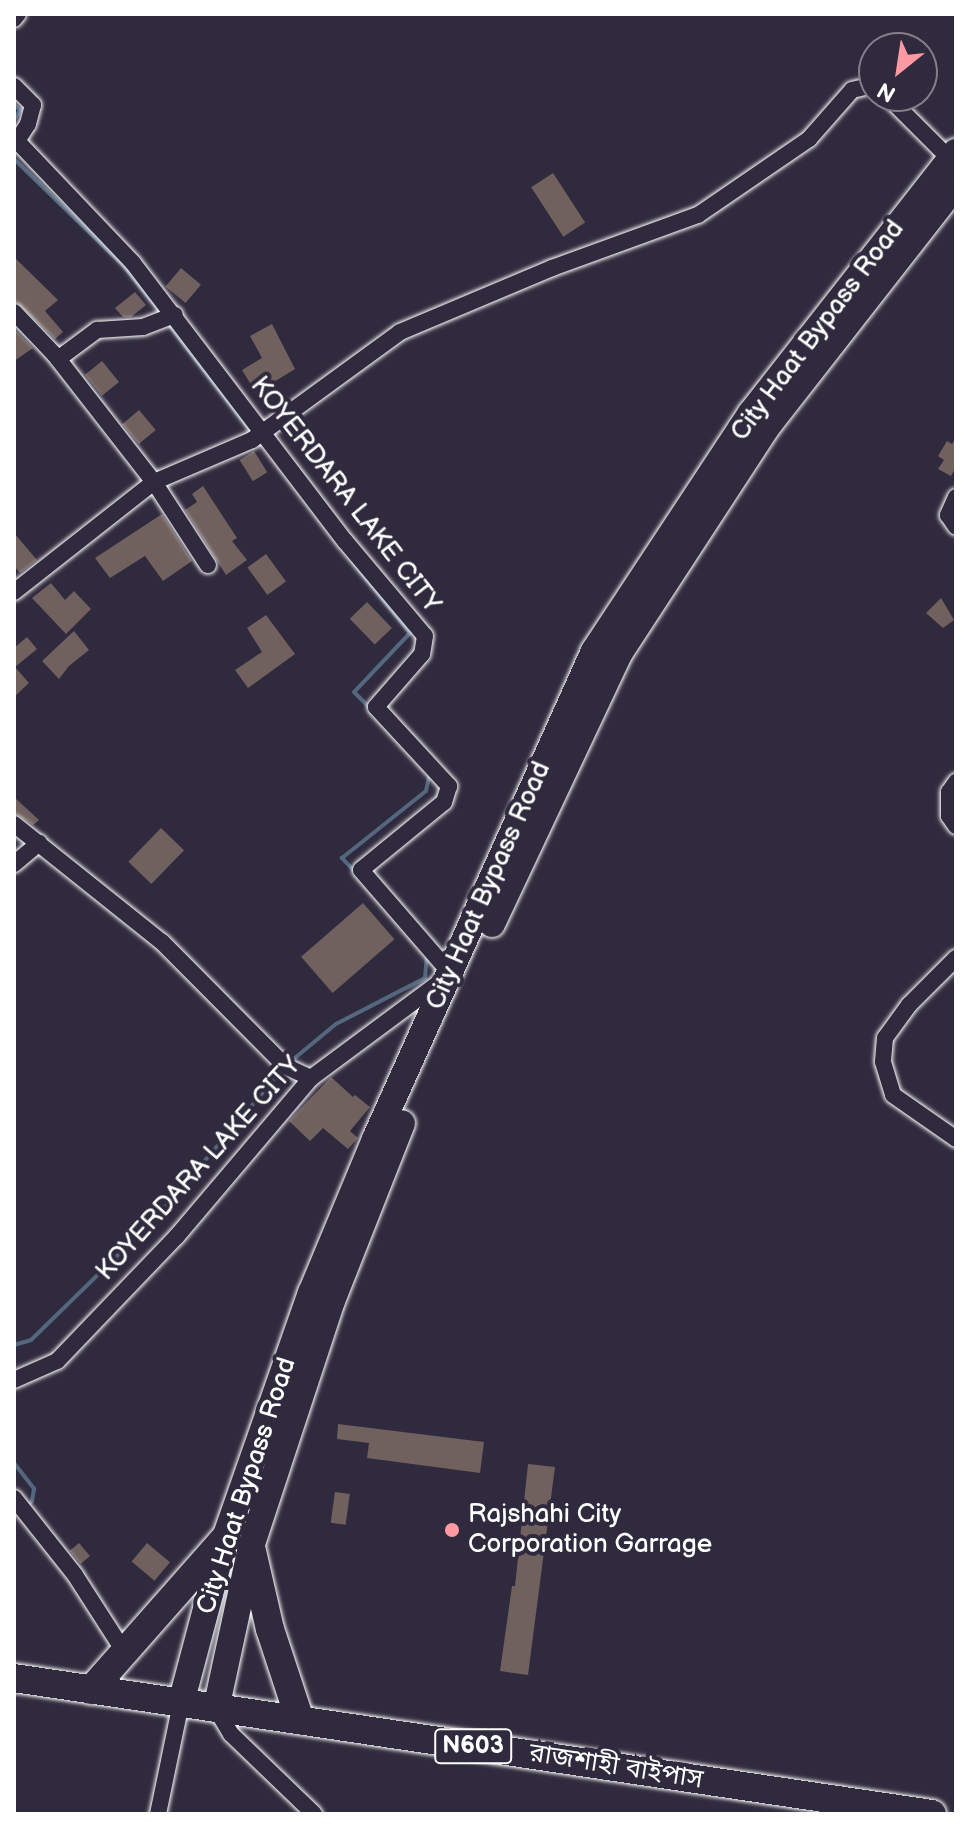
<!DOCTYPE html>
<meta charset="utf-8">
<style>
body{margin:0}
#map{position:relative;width:970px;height:1828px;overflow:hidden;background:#2f2a3d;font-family:"Balsamiq Sans","Noto Sans Bengali",sans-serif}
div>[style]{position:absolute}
.stream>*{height:4px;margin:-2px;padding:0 2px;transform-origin:2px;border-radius:2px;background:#54677f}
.building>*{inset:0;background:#70615e;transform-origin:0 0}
.roads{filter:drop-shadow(0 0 2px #fff) drop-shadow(0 0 2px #fff)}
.minor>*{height:16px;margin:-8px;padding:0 8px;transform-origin:8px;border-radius:8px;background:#2f2a3d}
.primary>*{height:26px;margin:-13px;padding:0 13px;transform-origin:13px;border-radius:13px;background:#2f2a3d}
.trunk>*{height:28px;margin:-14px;padding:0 14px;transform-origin:14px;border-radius:14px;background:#2f2a3d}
.dots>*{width:22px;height:22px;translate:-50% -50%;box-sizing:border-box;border:4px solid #2f2a3d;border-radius:50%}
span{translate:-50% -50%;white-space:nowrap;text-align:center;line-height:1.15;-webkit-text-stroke:8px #2f2a3d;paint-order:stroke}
.shield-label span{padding:2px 6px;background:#2f2a3d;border:2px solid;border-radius:6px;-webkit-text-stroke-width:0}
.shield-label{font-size:24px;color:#fff;font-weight:700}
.street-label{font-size:26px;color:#fff}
.poi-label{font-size:26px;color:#fff}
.left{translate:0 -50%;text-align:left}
.frame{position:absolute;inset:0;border:16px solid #fff;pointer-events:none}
.north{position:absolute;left:858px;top:32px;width:80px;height:80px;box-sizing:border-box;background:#2f2a3d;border:2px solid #827f8b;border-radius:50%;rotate:210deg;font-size:22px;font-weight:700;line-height:32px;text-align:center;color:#fff}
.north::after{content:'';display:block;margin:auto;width:28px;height:36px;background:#ff9aa2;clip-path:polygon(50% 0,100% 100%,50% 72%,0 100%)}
</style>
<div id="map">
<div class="stream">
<div style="left:14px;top:105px;width:8px;rotate:40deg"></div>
<div style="left:20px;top:110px;width:12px;rotate:121deg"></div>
<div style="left:14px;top:159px;width:153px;rotate:44.2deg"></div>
<div style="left:124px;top:266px;width:61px;rotate:51.6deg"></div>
<div style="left:167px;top:322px;width:143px;rotate:52.4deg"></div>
<div style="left:353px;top:562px;width:91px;rotate:51.2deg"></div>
<div style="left:410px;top:633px;width:81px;rotate:133.5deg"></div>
<div style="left:354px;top:692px;width:23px;rotate:45deg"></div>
<div style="left:356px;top:873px;width:21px;rotate:-133deg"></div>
<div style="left:342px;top:858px;width:107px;rotate:-38.6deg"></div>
<div style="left:426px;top:791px;width:19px;rotate:-78deg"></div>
<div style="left:290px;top:1062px;width:60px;rotate:-39.6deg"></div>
<div style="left:336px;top:1024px;width:100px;rotate:-27.3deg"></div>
<div style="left:425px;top:978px;width:23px;rotate:-85deg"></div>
<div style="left:14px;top:1345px;width:18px;rotate:-16deg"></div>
<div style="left:31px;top:1340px;width:175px;rotate:-44.3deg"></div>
<div style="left:156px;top:1218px;width:193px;rotate:-49.6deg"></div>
<div style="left:14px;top:1463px;width:33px;rotate:52deg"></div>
<div style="left:34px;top:1489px;width:12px;rotate:99deg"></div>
<div style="left:32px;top:1501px;width:8px;rotate:135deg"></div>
</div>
<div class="building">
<div style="left:553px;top:173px;width:59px;height:26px;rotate:57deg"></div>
<div style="clip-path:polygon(14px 257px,58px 300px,45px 311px,63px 332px,55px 339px,14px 300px)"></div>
<div style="left:181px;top:268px;width:26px;height:24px;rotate:40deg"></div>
<div style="clip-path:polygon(135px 292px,146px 305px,131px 317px,123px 317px,115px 308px)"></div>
<div style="clip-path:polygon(272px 324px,295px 369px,256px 393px,242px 370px,262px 358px,250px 336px)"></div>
<div style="clip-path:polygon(14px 329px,33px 348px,14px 361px)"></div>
<div style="left:102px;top:361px;width:27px;height:22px;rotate:51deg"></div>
<div style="left:139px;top:410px;width:26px;height:22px;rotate:50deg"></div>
<div style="clip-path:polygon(956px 438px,956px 467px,951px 476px,938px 469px,944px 460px,938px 456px,947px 441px,952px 444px)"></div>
<div style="left:254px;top:451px;width:25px;height:17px;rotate:58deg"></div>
<div style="clip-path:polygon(203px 486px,237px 538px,232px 541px,247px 560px,226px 575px,185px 510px,197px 502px,192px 494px)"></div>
<div style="clip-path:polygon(162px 514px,192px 561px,163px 581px,145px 556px,110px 578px,95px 558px)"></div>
<div style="clip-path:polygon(14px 533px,37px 560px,20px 573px,14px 566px)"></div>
<div style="left:266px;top:554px;width:34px;height:23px;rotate:54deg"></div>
<div style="clip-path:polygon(51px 583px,65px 600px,74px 591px,91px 609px,66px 634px,32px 598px)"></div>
<div style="clip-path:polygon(941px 598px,954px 620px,943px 628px,926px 613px)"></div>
<div style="left:367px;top:602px;width:36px;height:24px;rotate:46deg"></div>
<div style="clip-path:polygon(266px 615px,295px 654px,248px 688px,235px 670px,262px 652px,247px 628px)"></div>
<div style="clip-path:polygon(74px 631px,89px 650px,69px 666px,59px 679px,42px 661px)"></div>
<div style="clip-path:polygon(27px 637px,37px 649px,15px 667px,29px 683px,14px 697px,14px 648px)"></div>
<div style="clip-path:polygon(14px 797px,39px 820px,33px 825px,14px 813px)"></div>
<div style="left:161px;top:828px;width:32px;height:47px;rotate:44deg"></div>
<div style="left:363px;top:903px;width:48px;height:82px;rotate:49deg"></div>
<div style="clip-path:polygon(331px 1077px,353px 1097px,355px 1095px,370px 1107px,350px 1131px,358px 1138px,348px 1149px,323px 1128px,310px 1141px,289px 1121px)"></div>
<div style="clip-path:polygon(338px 1424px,484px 1442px,480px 1473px,367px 1458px,369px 1443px,337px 1439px)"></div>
<div style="clip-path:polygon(528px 1464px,555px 1467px,528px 1675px,500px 1671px,512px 1586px,515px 1586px)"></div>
<div style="left:335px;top:1492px;width:15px;height:31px;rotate:8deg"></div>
<div style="left:79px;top:1543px;width:17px;height:12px;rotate:50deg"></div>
<div style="left:147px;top:1543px;width:30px;height:24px;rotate:40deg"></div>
</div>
<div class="roads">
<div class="minor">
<div style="left:14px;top:19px;width:6px;rotate:-51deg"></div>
<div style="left:14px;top:86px;width:27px;rotate:45deg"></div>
<div style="left:33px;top:105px;width:20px;rotate:105deg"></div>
<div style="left:28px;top:124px;width:20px;rotate:123deg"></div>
<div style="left:17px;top:141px;width:168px;rotate:46.4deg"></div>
<div style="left:133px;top:263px;width:350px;rotate:52.7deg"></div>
<div style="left:345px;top:541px;width:124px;rotate:49.9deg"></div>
<div style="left:425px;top:636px;width:18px;rotate:99deg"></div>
<div style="left:422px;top:654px;width:70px;rotate:131deg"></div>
<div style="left:376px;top:707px;width:108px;rotate:47.3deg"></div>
<div style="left:449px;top:786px;width:17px;rotate:107deg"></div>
<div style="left:444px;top:802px;width:107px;rotate:140.7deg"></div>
<div style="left:361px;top:870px;width:138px;rotate:49.1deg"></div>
<div style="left:451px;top:974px;width:174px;rotate:143.4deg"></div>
<div style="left:311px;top:1078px;width:207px;rotate:130.3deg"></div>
<div style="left:177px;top:1236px;width:173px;rotate:133.8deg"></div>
<div style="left:57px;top:1361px;width:47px;rotate:156.2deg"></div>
<div style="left:887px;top:96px;width:89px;rotate:45deg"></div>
<div style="left:14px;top:312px;width:59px;rotate:46.4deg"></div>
<div style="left:55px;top:355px;width:161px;rotate:52.1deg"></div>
<div style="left:154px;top:482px;width:99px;rotate:57deg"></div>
<div style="left:58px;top:359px;width:49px;rotate:-36.6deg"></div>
<div style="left:97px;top:330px;width:46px;rotate:-3.7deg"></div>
<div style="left:143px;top:327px;width:34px;rotate:-21deg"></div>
<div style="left:956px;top:497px;width:20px;rotate:114deg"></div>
<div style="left:948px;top:515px;width:14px;rotate:56deg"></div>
<div style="left:14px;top:592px;width:178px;rotate:-38.2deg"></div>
<div style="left:154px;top:482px;width:107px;rotate:-23.2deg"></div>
<div style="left:252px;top:440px;width:183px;rotate:-36.1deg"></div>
<div style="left:400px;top:332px;width:165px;rotate:-22.8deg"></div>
<div style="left:552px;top:268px;width:155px;rotate:-20deg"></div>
<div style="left:698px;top:215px;width:135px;rotate:-34.4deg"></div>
<div style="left:809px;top:139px;width:65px;rotate:-48.7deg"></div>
<div style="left:852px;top:90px;width:23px;rotate:-13deg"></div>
<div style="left:956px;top:782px;width:12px;rotate:125deg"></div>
<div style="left:949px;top:792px;width:24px;rotate:90deg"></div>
<div style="left:949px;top:816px;width:12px;rotate:55deg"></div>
<div style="left:14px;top:824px;width:189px;rotate:38.6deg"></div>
<div style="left:162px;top:942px;width:175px;rotate:45.2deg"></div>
<div style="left:285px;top:1066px;width:29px;rotate:25deg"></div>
<div style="left:14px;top:864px;width:33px;rotate:-40deg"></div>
<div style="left:956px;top:958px;width:66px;rotate:135deg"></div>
<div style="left:909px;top:1005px;width:41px;rotate:126deg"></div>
<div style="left:885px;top:1038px;width:24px;rotate:95deg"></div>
<div style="left:883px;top:1062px;width:34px;rotate:73deg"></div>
<div style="left:893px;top:1095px;width:77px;rotate:34.9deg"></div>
<div style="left:14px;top:1498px;width:98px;rotate:51.6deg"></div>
<div style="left:75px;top:1575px;width:93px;rotate:57.3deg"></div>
<div style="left:216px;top:1709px;width:29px;rotate:59deg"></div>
<div style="left:231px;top:1734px;width:115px;rotate:43.9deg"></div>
<div style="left:158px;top:1814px;width:113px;rotate:-78.3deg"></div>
</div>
<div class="primary">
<div style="left:492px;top:924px;width:298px;rotate:-64.8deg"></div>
<div style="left:619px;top:654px;width:271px;rotate:-56.9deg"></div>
<div style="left:767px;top:427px;width:307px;rotate:-52deg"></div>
<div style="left:181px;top:1703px;width:171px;rotate:-75.1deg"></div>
<div style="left:225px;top:1538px;width:260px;rotate:-70.7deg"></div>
<div style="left:311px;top:1293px;width:167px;rotate:-67.4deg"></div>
<div style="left:375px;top:1139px;width:535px;rotate:-65.83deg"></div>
<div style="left:594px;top:651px;width:285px;rotate:-56.6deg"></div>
<div style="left:751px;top:413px;width:332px;rotate:-51.9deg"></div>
<div style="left:216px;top:1709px;width:166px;rotate:-77.8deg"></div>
<div style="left:251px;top:1547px;width:259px;rotate:-71.8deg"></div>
<div style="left:332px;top:1301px;width:191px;rotate:-68.5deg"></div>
</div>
<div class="trunk">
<div style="left:251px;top:1547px;width:84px;rotate:77deg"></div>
<div style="left:270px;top:1629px;width:96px;rotate:71.8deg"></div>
<div style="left:14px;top:1678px;width:928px;rotate:8.43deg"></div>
<div style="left:91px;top:1690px;width:203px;rotate:-48.6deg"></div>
</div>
</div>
<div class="dots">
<div style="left:452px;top:1530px;background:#ff9aa2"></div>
</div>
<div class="shield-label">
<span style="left:473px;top:1746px">N603</span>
</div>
<div class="street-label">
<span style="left:818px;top:331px;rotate:-53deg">City Haat Bypass Road</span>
<span style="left:345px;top:495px;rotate:52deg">KOYERDARA LAKE CITY</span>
<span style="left:489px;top:886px;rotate:-66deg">City Haat Bypass Road</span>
<span style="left:199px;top:1169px;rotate:-48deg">KOYERDARA LAKE CITY</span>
<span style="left:247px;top:1486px;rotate:-72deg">City Haat Bypass Road</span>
<span style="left:616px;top:1767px;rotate:9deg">রাজশাহী বাইপাস</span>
</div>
<div class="poi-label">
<span class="left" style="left:468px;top:1530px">Rajshahi City<br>Corporation Garrage</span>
</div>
<div class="frame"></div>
<div class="north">N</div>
</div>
